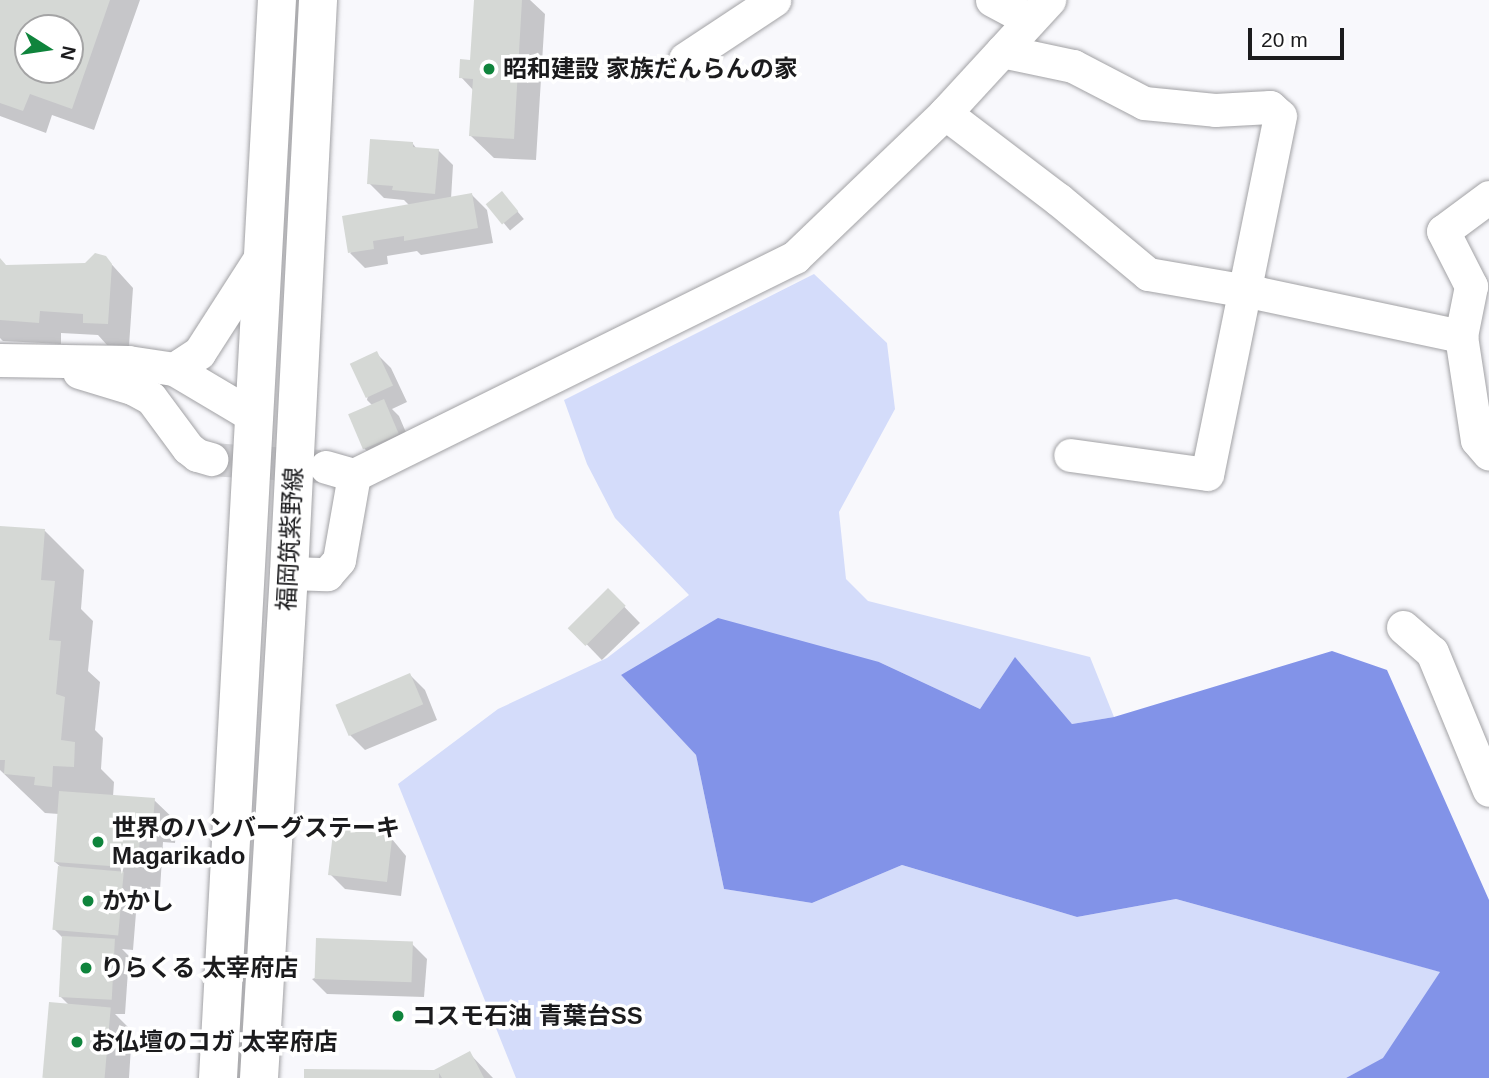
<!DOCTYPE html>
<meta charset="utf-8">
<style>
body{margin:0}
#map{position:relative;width:1489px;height:1078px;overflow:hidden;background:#f8f8fc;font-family:Arial,"Noto Sans JP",sans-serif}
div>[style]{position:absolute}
.green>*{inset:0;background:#d4dcfa}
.water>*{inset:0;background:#8293e8}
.shadow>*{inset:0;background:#0003;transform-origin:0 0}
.building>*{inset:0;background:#d5d8d5;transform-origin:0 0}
.minor-tunnel>*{height:33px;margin-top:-16.5px;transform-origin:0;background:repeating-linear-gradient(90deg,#d7d7db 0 33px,transparent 0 50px)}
.roads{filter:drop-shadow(0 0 2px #a2a2a5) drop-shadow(0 0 2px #a2a2a5)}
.minor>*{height:33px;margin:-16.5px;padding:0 16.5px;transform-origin:16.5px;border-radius:16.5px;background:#fff}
.major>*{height:38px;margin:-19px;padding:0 19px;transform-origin:19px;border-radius:19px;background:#fff}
.dots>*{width:19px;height:19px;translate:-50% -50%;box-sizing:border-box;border:4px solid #fff;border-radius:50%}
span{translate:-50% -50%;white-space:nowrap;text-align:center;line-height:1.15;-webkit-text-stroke:7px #fff;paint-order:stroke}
.poi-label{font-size:24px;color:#1b1b1d;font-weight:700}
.left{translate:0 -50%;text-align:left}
.street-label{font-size:24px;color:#1b1b1d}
.north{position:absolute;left:14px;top:14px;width:70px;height:70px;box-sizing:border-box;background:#fff;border:2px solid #a4a4a5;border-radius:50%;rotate:102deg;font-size:19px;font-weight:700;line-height:28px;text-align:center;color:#1b1b1d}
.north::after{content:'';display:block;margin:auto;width:24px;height:32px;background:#0f843c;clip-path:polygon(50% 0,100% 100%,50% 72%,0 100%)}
.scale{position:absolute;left:1248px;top:28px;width:96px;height:32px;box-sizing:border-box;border:4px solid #1b1b1d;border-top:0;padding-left:9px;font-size:21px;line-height:24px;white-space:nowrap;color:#1b1b1d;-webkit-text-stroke:5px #fff;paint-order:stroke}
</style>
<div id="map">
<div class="green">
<div style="clip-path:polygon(814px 274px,887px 343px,895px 409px,839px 512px,846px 579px,868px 601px,1090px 657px,1114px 717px,1072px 724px,1015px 658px,980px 709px,879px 662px,621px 675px,696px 755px,724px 889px,812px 903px,902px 865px,1077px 917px,1176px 899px,1441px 972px,1383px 1059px,1346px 1078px,516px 1078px,398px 784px,498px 709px,607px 658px,689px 595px,615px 518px,587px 464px,564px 400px)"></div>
</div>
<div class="water">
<div style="clip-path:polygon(718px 618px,879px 662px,980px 709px,1015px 657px,1072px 724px,1114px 717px,1332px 651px,1387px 670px,1489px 900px,1489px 1078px,1346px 1078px,1383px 1058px,1440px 972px,1176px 899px,1077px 917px,902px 865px,812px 903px,724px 889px,696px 755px,621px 675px)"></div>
</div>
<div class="shadow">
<div style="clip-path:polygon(evenodd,0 0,140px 0,94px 130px,52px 115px,46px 133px,0 116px,0 0,28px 28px,70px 28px,70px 70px,28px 70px,28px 28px)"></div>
<div style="clip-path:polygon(475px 0,530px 0,545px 14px,536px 160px,494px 158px,471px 136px,474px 91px,461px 77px,472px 62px)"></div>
<div style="clip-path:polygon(413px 144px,417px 149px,438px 150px,453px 165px,451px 199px,472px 195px,487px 210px,493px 243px,421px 255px,417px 251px,387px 256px,388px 264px,365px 268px,350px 253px,410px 206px,404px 200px,384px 198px,369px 183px)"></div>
<div style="left:502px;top:193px;width:34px;height:18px;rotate:50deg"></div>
<div style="clip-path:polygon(105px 257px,133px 288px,129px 346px,107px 345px,98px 335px,61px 333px,61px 344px,3px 341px,0 338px,0 261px,5px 266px,85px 264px)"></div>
<div style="clip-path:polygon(376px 353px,391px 368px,407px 402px,392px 409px,399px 416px,413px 449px,379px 464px,364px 448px,350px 416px,373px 406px,367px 400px)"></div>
<div style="clip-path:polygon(0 527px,45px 531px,84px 570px,81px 609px,93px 621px,88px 671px,100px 682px,95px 730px,103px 738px,101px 769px,114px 782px,113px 797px,154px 800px,177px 822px,175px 843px,163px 842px,160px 890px,138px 888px,133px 950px,122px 949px,129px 956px,125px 1014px,115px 1014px,132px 1031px,129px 1078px,45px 1078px,70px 1006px,60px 996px,64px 939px,54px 929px,62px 868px,55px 862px,59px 814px,45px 813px,0 770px)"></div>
<div style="left:608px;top:590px;width:46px;height:53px;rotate:46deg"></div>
<div style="clip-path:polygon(410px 675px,425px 690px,437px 720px,365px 750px,350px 735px)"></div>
<div style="clip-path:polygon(387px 833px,406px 856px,401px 896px,345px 889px,330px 874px)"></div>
<div style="clip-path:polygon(412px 944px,427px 959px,424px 997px,327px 994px,312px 979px)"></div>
<div style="clip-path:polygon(469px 1053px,493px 1078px,306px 1078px,435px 1072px)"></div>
</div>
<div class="building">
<div style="clip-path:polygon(evenodd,0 0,110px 0,72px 109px,30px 94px,23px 111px,0 103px,0 0,28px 28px,70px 28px,70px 70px,28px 70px,28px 28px)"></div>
<div style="clip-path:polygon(474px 0,522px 0,514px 139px,469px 136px,473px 79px,459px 78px,460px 59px,470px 60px)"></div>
<div style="clip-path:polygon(370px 139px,413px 142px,413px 147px,439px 149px,435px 194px,392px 190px,393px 186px,367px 184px)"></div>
<div style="left:502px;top:191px;width:26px;height:21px;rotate:51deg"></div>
<div style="clip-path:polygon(472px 193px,478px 228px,404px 241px,404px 236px,373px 241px,374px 249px,348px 253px,342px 216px)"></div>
<div style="clip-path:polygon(95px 253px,106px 256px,112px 264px,108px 324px,83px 323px,83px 314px,40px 311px,39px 323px,0 320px,0 258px,6px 265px,85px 263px)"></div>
<div style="left:377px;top:351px;width:38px;height:30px;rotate:65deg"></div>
<div style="left:384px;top:399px;width:38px;height:39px;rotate:67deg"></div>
<div style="clip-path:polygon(0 526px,45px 529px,41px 580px,55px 581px,49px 640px,61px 641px,56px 694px,65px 697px,61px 740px,75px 742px,74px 767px,53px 766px,52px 787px,34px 785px,35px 777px,4px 774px,5px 760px,0 760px)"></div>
<div style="left:608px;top:588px;width:25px;height:57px;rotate:45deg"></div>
<div style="left:410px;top:673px;width:34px;height:81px;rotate:67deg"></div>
<div style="clip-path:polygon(59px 791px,155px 798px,153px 821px,141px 820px,138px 868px,54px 862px)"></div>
<div style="clip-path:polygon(334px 825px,388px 831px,387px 838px,392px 839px,387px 882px,328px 875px)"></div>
<div style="left:58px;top:866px;width:66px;height:64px;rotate:5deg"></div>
<div style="left:62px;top:936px;width:53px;height:61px;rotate:3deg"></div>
<div style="left:316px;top:938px;width:97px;height:41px;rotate:2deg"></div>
<div style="left:49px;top:1002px;width:62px;height:76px;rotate:5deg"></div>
<div style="clip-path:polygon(470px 1051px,484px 1078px,442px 1078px,439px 1073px,439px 1078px,304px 1078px,304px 1069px,434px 1070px)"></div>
</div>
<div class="minor-tunnel">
<div style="left:211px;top:459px;width:109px;rotate:3.7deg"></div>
</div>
<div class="roads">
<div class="minor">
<div style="left:992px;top:0;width:43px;rotate:27.8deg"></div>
<div style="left:1002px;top:51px;width:73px;rotate:11.9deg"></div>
<div style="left:1073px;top:66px;width:80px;rotate:27.5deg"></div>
<div style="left:1144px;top:103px;width:71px;rotate:5.6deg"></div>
<div style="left:1215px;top:110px;width:55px;rotate:-3.1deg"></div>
<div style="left:1270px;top:107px;width:13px;rotate:42deg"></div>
<div style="left:1280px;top:116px;width:365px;rotate:101.5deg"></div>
<div style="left:1207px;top:474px;width:138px;rotate:-172.1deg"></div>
<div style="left:685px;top:59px;width:107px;rotate:-33.5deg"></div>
<div style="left:945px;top:113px;width:142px;rotate:37.3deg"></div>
<div style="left:1058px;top:199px;width:117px;rotate:39.8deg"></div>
<div style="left:1148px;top:274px;width:112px;rotate:9.8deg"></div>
<div style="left:1258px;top:293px;width:208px;rotate:12deg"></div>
<div style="left:1489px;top:197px;width:57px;rotate:143.5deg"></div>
<div style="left:1443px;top:231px;width:62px;rotate:63deg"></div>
<div style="left:1471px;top:286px;width:51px;rotate:101.3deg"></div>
<div style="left:1461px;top:336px;width:105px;rotate:81.3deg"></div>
<div style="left:1477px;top:440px;width:18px;rotate:49deg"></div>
<div style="left:0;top:360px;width:128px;rotate:0.9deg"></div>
<div style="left:128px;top:362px;width:47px;rotate:8.7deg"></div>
<div style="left:174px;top:369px;width:94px;rotate:30.7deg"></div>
<div style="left:174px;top:369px;width:30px;rotate:-33deg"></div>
<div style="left:199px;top:353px;width:117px;rotate:-57.3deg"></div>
<div style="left:79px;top:372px;width:55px;rotate:16.8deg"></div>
<div style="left:132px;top:388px;width:21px;rotate:28deg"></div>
<div style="left:151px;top:398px;width:62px;rotate:53.5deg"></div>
<div style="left:188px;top:448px;width:11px;rotate:38deg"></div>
<div style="left:197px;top:455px;width:15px;rotate:16deg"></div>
<div style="left:326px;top:467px;width:29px;rotate:16deg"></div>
<div style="left:354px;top:475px;width:492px;rotate:-26.3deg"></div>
<div style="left:795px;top:257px;width:208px;rotate:-43.8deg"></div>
<div style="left:945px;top:113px;width:154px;rotate:-47.4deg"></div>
<div style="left:289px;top:573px;width:38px;rotate:2deg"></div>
<div style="left:327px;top:574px;width:18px;rotate:-49deg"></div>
<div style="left:339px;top:560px;width:86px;rotate:-80deg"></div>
<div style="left:1403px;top:627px;width:38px;rotate:41deg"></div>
<div style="left:1432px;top:652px;width:149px;rotate:67.6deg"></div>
</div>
<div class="major">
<div style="left:218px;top:1078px;width:1080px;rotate:-86.87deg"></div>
<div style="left:259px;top:1078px;width:506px;rotate:-86.6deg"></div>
<div style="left:289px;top:573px;width:574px;rotate:-87.1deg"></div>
</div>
</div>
<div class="dots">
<div style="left:489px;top:69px;background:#0f843c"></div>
<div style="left:98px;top:842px;background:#0f843c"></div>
<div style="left:88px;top:901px;background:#0f843c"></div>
<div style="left:86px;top:968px;background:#0f843c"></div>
<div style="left:398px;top:1016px;background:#0f843c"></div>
<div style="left:77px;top:1042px;background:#0f843c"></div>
</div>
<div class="poi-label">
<span class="left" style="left:503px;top:69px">昭和建設 家族だんらんの家</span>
<span class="left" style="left:112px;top:842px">世界のハンバーグステーキ<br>Magarikado</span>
<span class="left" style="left:102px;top:901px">かかし</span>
<span class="left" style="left:100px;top:968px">りらくる 太宰府店</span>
<span class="left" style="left:412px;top:1016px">コスモ石油 青葉台SS</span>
<span class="left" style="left:91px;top:1042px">お仏壇のコガ 太宰府店</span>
</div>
<div class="street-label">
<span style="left:290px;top:539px;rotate:-87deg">福岡筑紫野線</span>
</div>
<div class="north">N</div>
<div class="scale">20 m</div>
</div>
